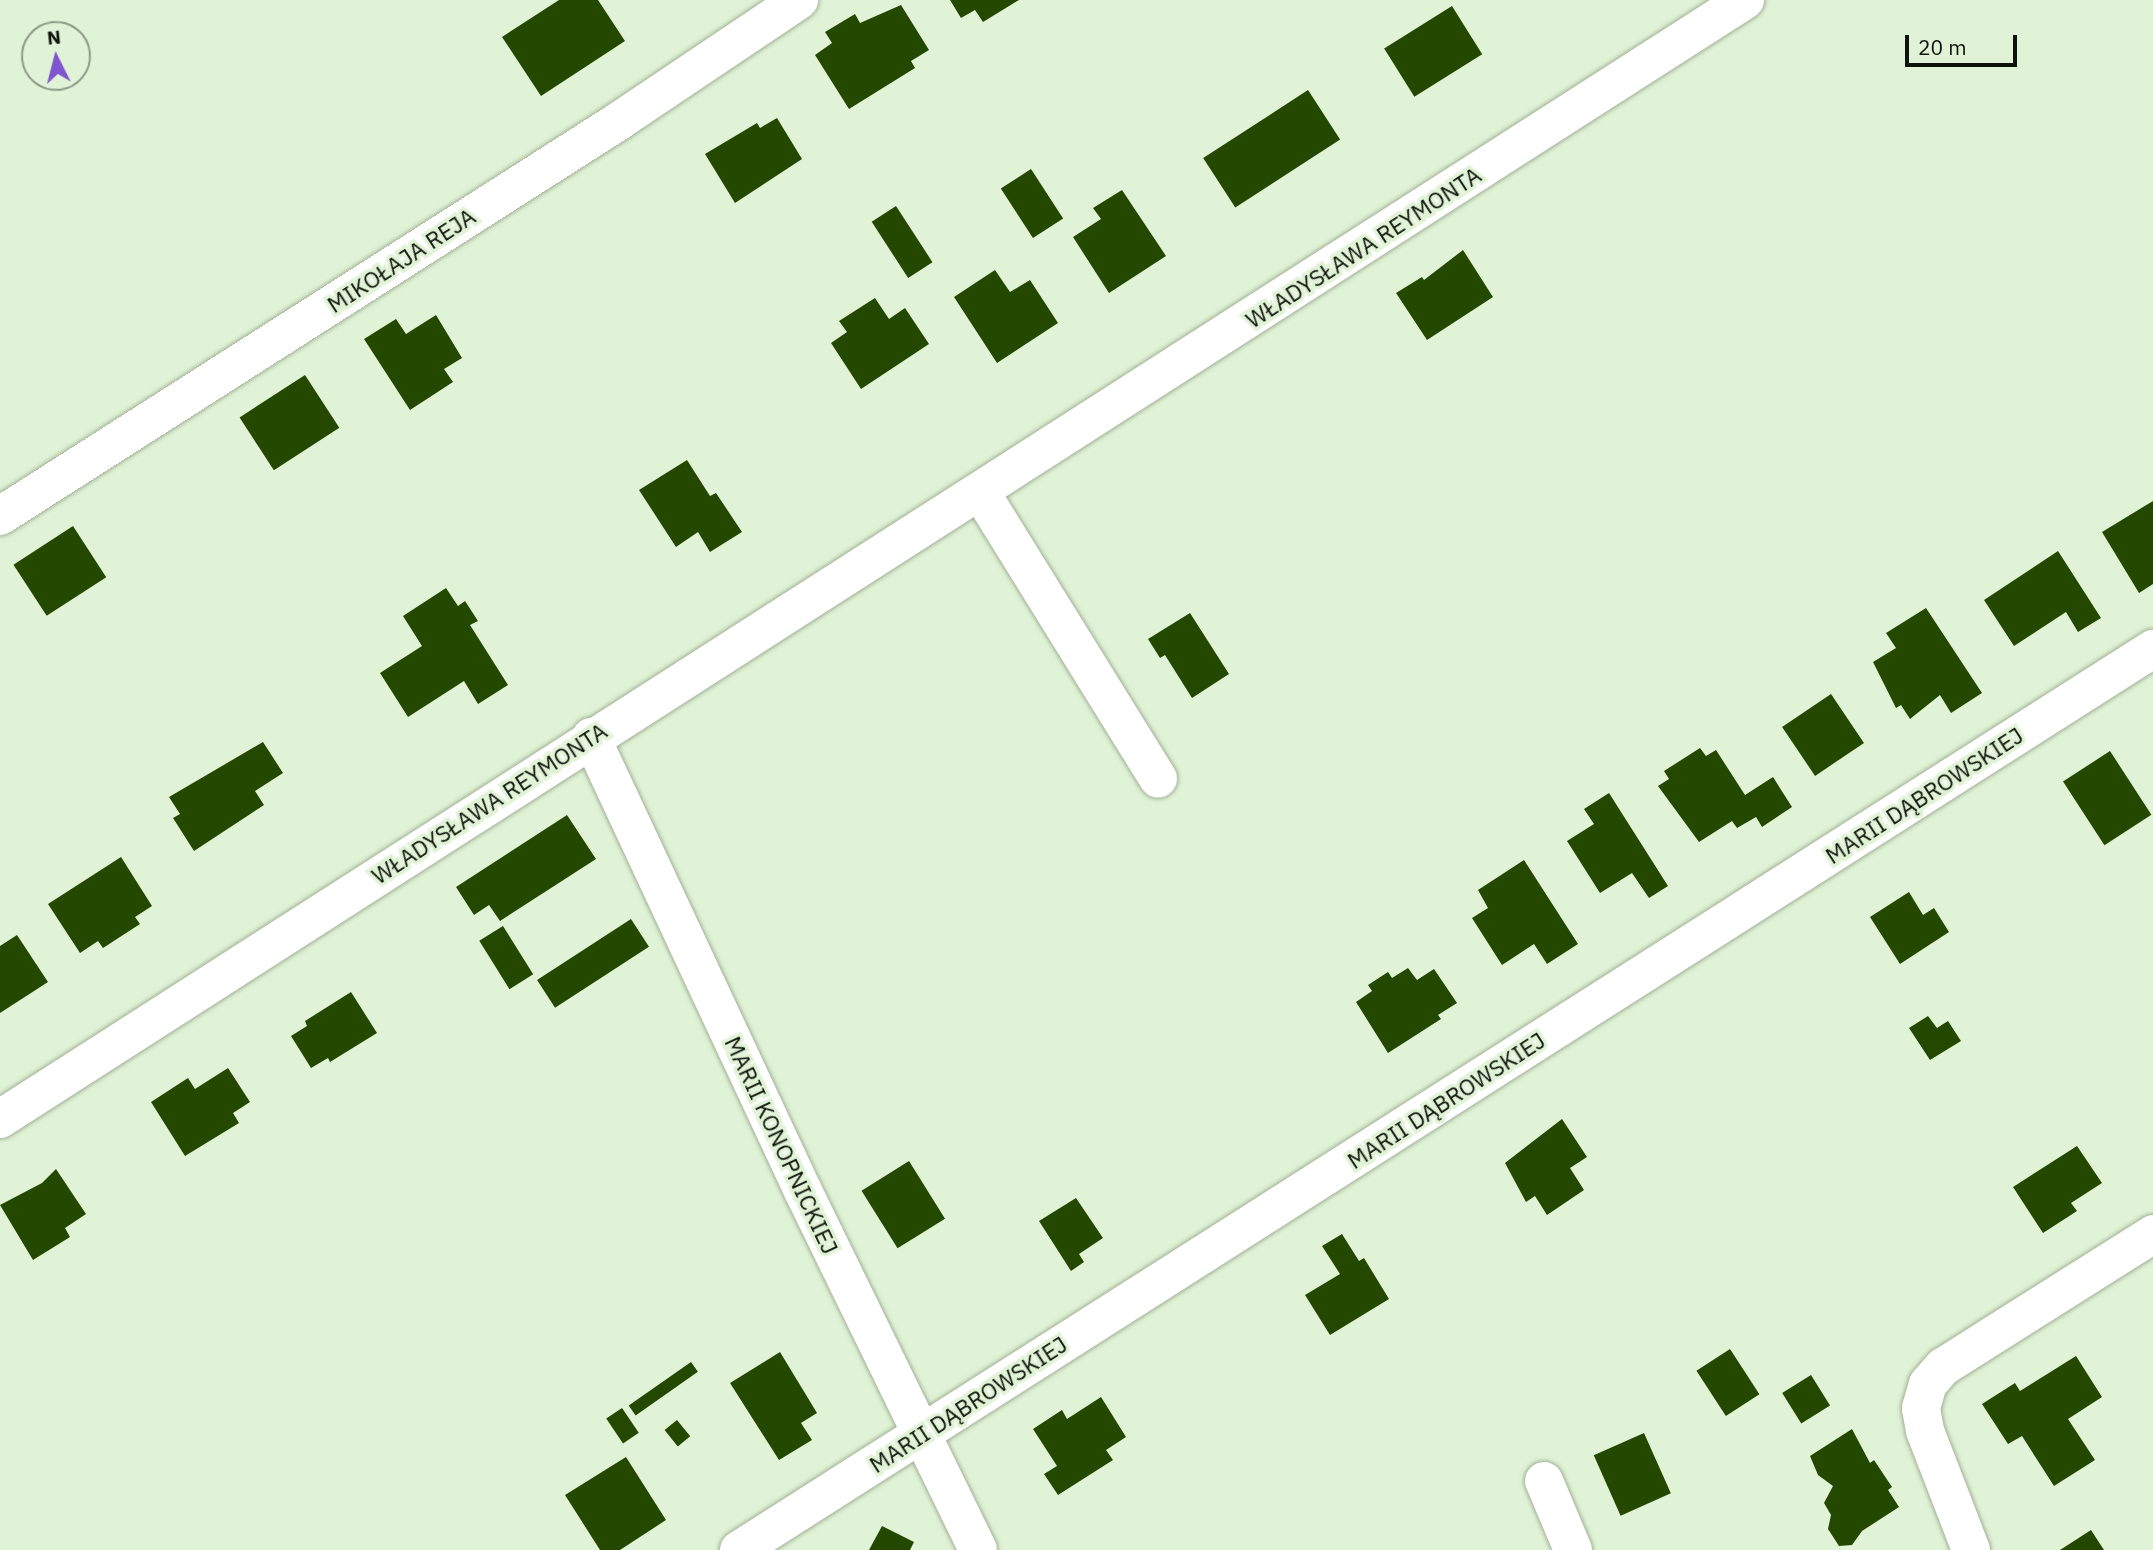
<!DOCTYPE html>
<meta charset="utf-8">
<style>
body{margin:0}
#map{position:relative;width:2153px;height:1550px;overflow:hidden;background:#e1f3d7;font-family:"IBM Plex Sans",sans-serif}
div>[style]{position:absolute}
.building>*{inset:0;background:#244800;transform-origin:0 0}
.roads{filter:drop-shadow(0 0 2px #a0b196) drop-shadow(0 0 2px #a0b196)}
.minor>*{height:38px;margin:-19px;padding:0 19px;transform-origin:19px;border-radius:19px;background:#fff}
span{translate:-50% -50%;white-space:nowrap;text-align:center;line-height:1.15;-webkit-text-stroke:7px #e1f3d7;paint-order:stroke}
.street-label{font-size:23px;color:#0e140b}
.north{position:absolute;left:21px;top:21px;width:70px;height:70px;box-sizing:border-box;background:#e1f3d7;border:2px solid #8d9a85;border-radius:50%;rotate:354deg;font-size:19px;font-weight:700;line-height:28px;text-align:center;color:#0e140b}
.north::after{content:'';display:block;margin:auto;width:24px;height:32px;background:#7f56cf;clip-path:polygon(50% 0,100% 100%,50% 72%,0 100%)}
.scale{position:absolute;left:1905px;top:35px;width:112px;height:32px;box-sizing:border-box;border:4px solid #0e140b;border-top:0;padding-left:9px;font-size:21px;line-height:24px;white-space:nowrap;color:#0e140b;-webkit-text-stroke:5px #e1f3d7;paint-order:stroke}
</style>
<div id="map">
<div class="building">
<div style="clip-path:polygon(559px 0,598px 0,625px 41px,541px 96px,502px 37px)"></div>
<div style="clip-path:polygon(950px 0,1019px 0,983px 22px,975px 10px,961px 18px)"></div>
<div style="clip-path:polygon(901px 5px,929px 50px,911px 61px,915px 68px,849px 109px,815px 55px,832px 43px,825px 32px,855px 14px,860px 23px)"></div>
<div style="left:1452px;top:6px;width:57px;height:80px;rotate:58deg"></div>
<div style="left:1308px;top:90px;width:59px;height:125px;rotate:57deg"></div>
<div style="clip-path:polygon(777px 118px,802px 159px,735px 203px,705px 154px,757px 123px,760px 128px)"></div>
<div style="left:1031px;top:169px;width:59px;height:36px;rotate:57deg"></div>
<div style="clip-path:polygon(1122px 190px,1166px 256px,1109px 293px,1073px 237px,1101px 219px,1093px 208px)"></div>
<div style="left:896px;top:206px;width:67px;height:29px;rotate:57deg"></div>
<div style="clip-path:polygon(1463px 250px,1493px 297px,1427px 340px,1396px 293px,1422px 277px,1424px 280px)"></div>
<div style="clip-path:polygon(995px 270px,1010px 292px,1030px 280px,1058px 323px,997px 363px,954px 297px)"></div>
<div style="clip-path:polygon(875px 298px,889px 319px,905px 308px,929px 344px,861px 389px,831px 343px,847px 332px,839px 321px)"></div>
<div style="clip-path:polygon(436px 315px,462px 358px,444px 369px,453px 382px,410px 410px,364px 339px,396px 319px,406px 334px)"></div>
<div style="left:305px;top:375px;width:63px;height:78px;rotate:57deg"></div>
<div style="clip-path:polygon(687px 460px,710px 496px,716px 493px,742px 532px,710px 552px,698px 532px,676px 547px,639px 490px)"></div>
<div style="clip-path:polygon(2153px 501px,2153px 584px,2139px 593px,2102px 532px)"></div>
<div style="left:73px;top:526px;width:61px;height:71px;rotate:57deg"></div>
<div style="clip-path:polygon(2058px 551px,2101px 618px,2078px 632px,2066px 612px,2014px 646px,1984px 600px)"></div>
<div style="clip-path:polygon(446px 588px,458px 606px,465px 601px,478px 621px,470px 625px,508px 685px,478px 704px,464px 681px,408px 717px,380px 673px,422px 646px,403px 616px)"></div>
<div style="clip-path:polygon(1926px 608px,1982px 693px,1951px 713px,1940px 695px,1910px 719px,1901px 705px,1896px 708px,1873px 662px,1896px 648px,1886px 633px)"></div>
<div style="clip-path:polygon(1190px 613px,1229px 674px,1192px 698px,1165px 655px,1160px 658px,1148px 639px)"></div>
<div style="left:1831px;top:694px;width:59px;height:59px;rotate:56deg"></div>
<div style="clip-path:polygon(263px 742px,283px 773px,255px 791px,264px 805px,194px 851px,173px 818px,180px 814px,169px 797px)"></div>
<div style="clip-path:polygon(1700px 748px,1706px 756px,1716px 750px,1745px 795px,1773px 777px,1792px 807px,1762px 827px,1756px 817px,1737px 828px,1732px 821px,1699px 842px,1658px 786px,1669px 779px,1664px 771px)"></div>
<div style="left:2110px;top:751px;width:76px;height:56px;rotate:57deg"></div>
<div style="clip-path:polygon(1609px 793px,1668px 886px,1649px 898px,1632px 873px,1600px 893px,1567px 841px,1594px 824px,1584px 809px)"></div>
<div style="clip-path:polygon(567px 815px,596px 859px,500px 921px,489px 905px,474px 915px,456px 887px)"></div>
<div style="clip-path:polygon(121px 857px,152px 906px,135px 917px,140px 924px,103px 948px,98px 941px,80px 953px,48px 904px)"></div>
<div style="clip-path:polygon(1524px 860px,1578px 944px,1547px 964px,1534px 944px,1502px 965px,1472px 918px,1488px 908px,1478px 890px)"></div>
<div style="clip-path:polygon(1909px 892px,1923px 915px,1934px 908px,1949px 932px,1900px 964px,1870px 917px)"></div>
<div style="left:631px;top:919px;width:33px;height:112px;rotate:57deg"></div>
<div style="left:503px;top:926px;width:57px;height:28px;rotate:58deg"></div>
<div style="clip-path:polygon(17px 935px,48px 982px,0 1013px,0 946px)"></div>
<div style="clip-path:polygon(1408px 968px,1417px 980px,1434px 969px,1457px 1003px,1438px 1015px,1441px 1019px,1388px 1053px,1356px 1002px,1372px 991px,1368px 985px,1388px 972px,1392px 978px)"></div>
<div style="clip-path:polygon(351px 992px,377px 1033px,330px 1062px,328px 1058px,311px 1068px,291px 1036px,307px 1026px,305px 1021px)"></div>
<div style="clip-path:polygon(1928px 1016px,1937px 1028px,1948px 1021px,1961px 1041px,1930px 1060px,1909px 1028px)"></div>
<div style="clip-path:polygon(228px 1068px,250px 1102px,233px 1113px,239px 1123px,185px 1156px,151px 1102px,188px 1078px,195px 1089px)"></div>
<div style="clip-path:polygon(1562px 1119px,1587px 1157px,1570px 1168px,1584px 1190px,1547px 1215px,1535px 1196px,1526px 1202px,1505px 1163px)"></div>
<div style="clip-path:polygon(2077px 1146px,2102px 1183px,2071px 1203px,2077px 1211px,2043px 1233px,2013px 1187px)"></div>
<div style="left:909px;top:1161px;width:68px;height:56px;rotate:58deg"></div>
<div style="clip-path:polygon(56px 1169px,86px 1214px,65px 1228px,70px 1237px,33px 1260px,0 1205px,42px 1183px)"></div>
<div style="clip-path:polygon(1076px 1198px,1103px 1238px,1079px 1254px,1084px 1262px,1071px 1271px,1039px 1221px)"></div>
<div style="clip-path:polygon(1342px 1234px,1359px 1261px,1364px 1258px,1389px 1299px,1330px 1335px,1305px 1295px,1340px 1274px,1322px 1246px)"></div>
<div style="left:1730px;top:1349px;width:54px;height:40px;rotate:57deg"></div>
<div style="clip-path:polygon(780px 1352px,817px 1413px,801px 1423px,812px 1440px,779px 1460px,730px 1383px)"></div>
<div style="clip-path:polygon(2076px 1356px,2102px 1397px,2068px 1419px,2095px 1460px,2054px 1486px,2022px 1436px,2008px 1444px,1982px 1404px,2015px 1383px,2020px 1391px)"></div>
<div style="left:691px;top:1362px;width:12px;height:76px;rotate:55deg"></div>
<div style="left:1811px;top:1375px;width:36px;height:34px;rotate:58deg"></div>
<div style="clip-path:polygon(1101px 1397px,1126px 1437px,1106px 1450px,1113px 1460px,1058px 1495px,1044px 1474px,1057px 1466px,1033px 1429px,1062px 1410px,1067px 1419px)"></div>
<div style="left:622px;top:1408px;width:30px;height:19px;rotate:56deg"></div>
<div style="left:677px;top:1420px;width:21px;height:16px;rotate:51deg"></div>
<div style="clip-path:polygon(1852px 1429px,1870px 1463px,1874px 1460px,1892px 1487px,1888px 1490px,1899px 1507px,1862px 1531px,1852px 1545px,1839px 1546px,1828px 1529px,1831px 1515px,1824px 1503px,1833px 1486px,1818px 1475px,1810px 1456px)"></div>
<div style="left:1644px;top:1433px;width:66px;height:55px;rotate:66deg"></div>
<div style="clip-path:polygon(626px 1457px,666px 1520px,620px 1550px,600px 1550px,565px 1495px)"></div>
<div style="clip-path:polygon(882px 1526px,914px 1542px,910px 1550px,869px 1550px)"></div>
<div style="clip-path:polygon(2091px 1530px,2104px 1550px,2060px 1550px)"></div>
</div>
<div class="roads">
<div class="minor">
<div style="left:981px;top:493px;width:336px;rotate:58.2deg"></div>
<div style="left:0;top:516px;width:734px;rotate:-32.54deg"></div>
<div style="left:619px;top:121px;width:217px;rotate:-33.9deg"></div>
<div style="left:591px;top:737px;width:501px;rotate:64.97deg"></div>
<div style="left:803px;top:1191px;width:399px;rotate:64deg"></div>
<div style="left:0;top:1119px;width:2073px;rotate:-32.67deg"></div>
<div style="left:1544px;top:1481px;width:75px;rotate:67.2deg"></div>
<div style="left:739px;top:1550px;width:1677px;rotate:-32.51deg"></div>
<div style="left:1971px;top:1550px;width:128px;rotate:-111.1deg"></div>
<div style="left:1925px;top:1431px;width:23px;rotate:-100deg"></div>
<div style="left:1921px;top:1408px;width:25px;rotate:-74deg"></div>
<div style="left:1928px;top:1384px;width:23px;rotate:-49deg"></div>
<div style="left:1943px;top:1367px;width:249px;rotate:-32.3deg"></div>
</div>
</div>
<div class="street-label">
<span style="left:1363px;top:247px;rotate:-33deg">WŁADYSŁAWA REYMONTA</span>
<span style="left:401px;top:260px;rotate:-33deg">MIKOŁAJA REJA</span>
<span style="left:1924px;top:795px;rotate:-33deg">MARII DĄBROWSKIEJ</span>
<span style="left:489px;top:803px;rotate:-33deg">WŁADYSŁAWA REYMONTA</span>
<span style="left:1446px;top:1100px;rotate:-33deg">MARII DĄBROWSKIEJ</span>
<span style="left:782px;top:1145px;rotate:65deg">MARII KONOPNICKIEJ</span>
<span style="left:968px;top:1404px;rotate:-33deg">MARII DĄBROWSKIEJ</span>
</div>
<div class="north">N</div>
<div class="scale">20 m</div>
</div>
